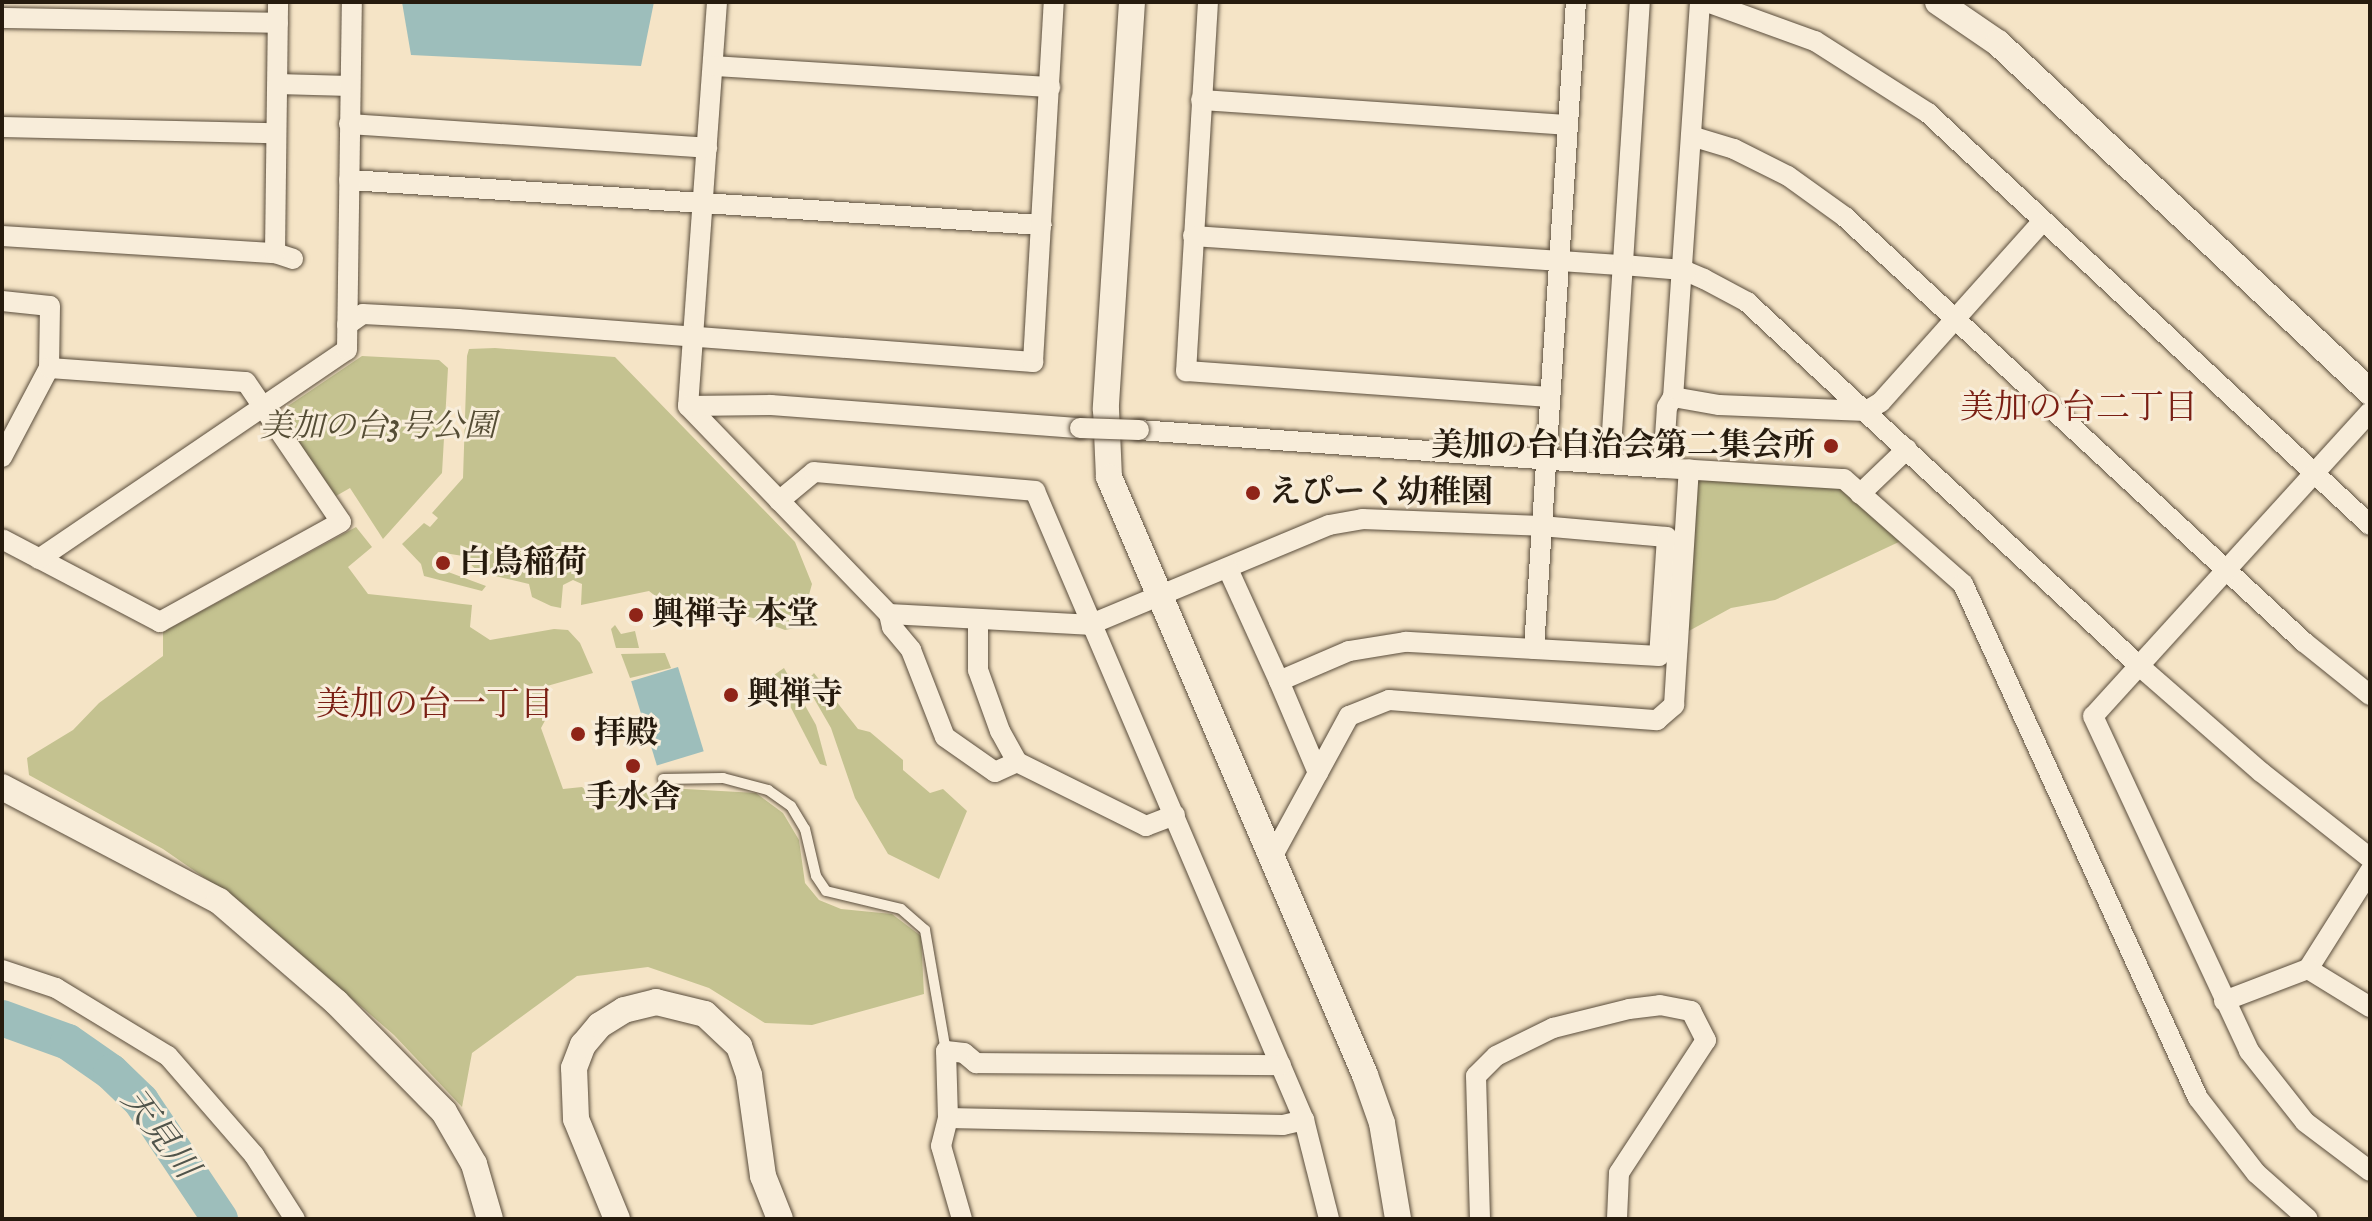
<!DOCTYPE html>
<meta charset="utf-8">
<style>
body{margin:0}
#map{position:relative;width:2372px;height:1221px;overflow:hidden;background:#f5e4c6;font-family:"IM FELL DW Pica","Noto Serif JP",serif}
div>[style]{position:absolute}
.green>*{inset:0;background:#c4c290}
.water>*{inset:0;background:#9dbebb;transform-origin:0 0}
.river>*{height:36px;margin:-18px;padding:0 18px;transform-origin:18px;border-radius:18px;background:#9dbebb}
.roads{filter:drop-shadow(0 0 2px #5a4d3c) drop-shadow(0 0 2px #5a4d3c)}
.service>*{height:10px;margin:-5px;padding:0 5px;transform-origin:5px;border-radius:5px;background:#f8edda}
.minor>*{height:20px;margin:-10px;padding:0 10px;transform-origin:10px;border-radius:10px;background:#f8edda}
.tertiary>*{height:26px;margin:-13px;padding:0 13px;transform-origin:13px;border-radius:13px;background:#f8edda}
.bridges{filter:drop-shadow(0 0 2px #5a4d3c) drop-shadow(0 0 2px #5a4d3c)}
.minor-bridge>*{height:20px;margin:-10px;padding:0 10px;transform-origin:10px;border-radius:10px;background:#f8edda}
.dots>*{width:22px;height:22px;translate:-50% -50%;box-sizing:border-box;border:4px solid #f8edda;border-radius:50%}
span{translate:-50% -50%;white-space:nowrap;text-align:center;line-height:1.15;-webkit-text-stroke:6px #f8edda;paint-order:stroke}
.park-label{font-size:32px;color:#554d35;font-style:italic}
.poi-label{font-size:32px;color:#261b0e;font-weight:700}
.right{translate:-100% -50%;text-align:right}
.left{translate:0 -50%;text-align:left}
.neighbourhood-label{font-size:34px;color:#7a1f14}
.water-label{font-size:34px;color:#50544b;font-style:italic}
.frame{position:absolute;inset:0;border:4px solid #261b0e;pointer-events:none}
</style>
<div id="map">
<div class="green">
<div style="clip-path:polygon(495px 348px,615px 357px,795px 542px,812px 584px,800px 627px,785px 630px,753px 618px,658px 598px,649px 591px,581px 605px,582px 584px,573px 580px,563px 585px,561px 608px,551px 606px,532px 597px,529px 584px,478px 572px,463px 556px,438px 552px,432px 566px,486px 586px,482px 591px,424px 576px,421px 564px,402px 544px,424px 523px,430px 527px,438px 518px,432px 513px,463px 478px,467px 356px,469px 349px)"></div>
<div style="clip-path:polygon(362px 356px,439px 360px,448px 368px,442px 473px,383px 539px,350px 488px,336px 496px,283px 419px,285px 408px)"></div>
<div style="clip-path:polygon(1703px 477px,1841px 485px,1901px 541px,1775px 600px,1731px 608px,1687px 632px,1695px 482px)"></div>
<div style="clip-path:polygon(356px 527px,372px 547px,348px 567px,368px 594px,472px 605px,470px 627px,490px 640px,554px 629px,568px 630px,580px 643px,593px 673px,547px 686px,542px 697px,548px 715px,541px 728px,563px 789px,582px 787px,596px 799px,668px 788px,756px 793px,783px 813px,799px 840px,805px 883px,819px 900px,841px 909px,892px 914px,921px 936px,924px 994px,812px 1025px,765px 1023px,709px 988px,648px 967px,577px 976px,472px 1053px,462px 1107px,394px 1035px,244px 905px,163px 849px,29px 775px,27px 758px,73px 730px,99px 703px,163px 656px,163px 632px)"></div>
<div style="clip-path:polygon(615px 625px,621px 634px,635px 631px,639px 648px,616px 648px,611px 629px)"></div>
<div style="clip-path:polygon(665px 653px,671px 668px,630px 678px,621px 654px)"></div>
<div style="clip-path:polygon(784px 668px,816px 725px,827px 766px,820px 764px,774px 675px)"></div>
<div style="clip-path:polygon(814px 673px,858px 729px,870px 732px,903px 760px,903px 770px,930px 793px,943px 789px,967px 811px,939px 879px,888px 854px,855px 798px,831px 728px,805px 683px)"></div>
</div>
<div class="water">
<div style="clip-path:polygon(402px 2px,654px 2px,641px 66px,411px 55px)"></div>
<div style="left:678px;top:667px;width:88px;height:49px;rotate:73deg"></div>
</div>
<div class="river">
<div style="left:2px;top:1018px;width:70px;rotate:20deg"></div>
<div style="left:68px;top:1042px;width:52px;rotate:34.9deg"></div>
<div style="left:111px;top:1072px;width:42px;rotate:44deg"></div>
<div style="left:141px;top:1101px;width:142px;rotate:56.2deg"></div>
</div>
<div class="roads">
<div class="service">
<div style="left:663px;top:779px;width:60px;rotate:-1deg"></div>
<div style="left:723px;top:778px;width:47px;rotate:14.9deg"></div>
<div style="left:768px;top:790px;width:28px;rotate:35deg"></div>
<div style="left:791px;top:806px;width:27px;rotate:59deg"></div>
<div style="left:805px;top:829px;width:48px;rotate:76.8deg"></div>
<div style="left:816px;top:876px;width:18px;rotate:56deg"></div>
<div style="left:826px;top:891px;width:77px;rotate:13.5deg"></div>
<div style="left:901px;top:909px;width:32px;rotate:41deg"></div>
<div style="left:925px;top:930px;width:123px;rotate:80.2deg"></div>
</div>
<div class="minor">
<div style="left:717px;top:2px;width:405px;rotate:94.1deg"></div>
<div style="left:688px;top:406px;width:289px;rotate:46deg"></div>
<div style="left:889px;top:614px;width:200px;rotate:3.1deg"></div>
<div style="left:1089px;top:625px;width:260px;rotate:-22.6deg"></div>
<div style="left:1329px;top:525px;width:34px;rotate:-10deg"></div>
<div style="left:1362px;top:519px;width:179px;rotate:2.2deg"></div>
<div style="left:1541px;top:526px;width:126px;rotate:5deg"></div>
<div style="left:1667px;top:537px;width:119px;rotate:93.8deg"></div>
<div style="left:1659px;top:656px;width:254px;rotate:-176.8deg"></div>
<div style="left:1405px;top:642px;width:57px;rotate:170.9deg"></div>
<div style="left:1349px;top:651px;width:76px;rotate:156.8deg"></div>
<div style="left:1279px;top:681px;width:123px;rotate:-114.5deg"></div>
<div style="left:1208px;top:2px;width:370px;rotate:93.4deg"></div>
<div style="left:1186px;top:371px;width:365px;rotate:4.1deg"></div>
<div style="left:1700px;top:2px;width:396px;rotate:93.9deg"></div>
<div style="left:1673px;top:397px;width:47px;rotate:9.9deg"></div>
<div style="left:1719px;top:405px;width:147px;rotate:2.3deg"></div>
<div style="left:1866px;top:411px;width:17px;rotate:-31deg"></div>
<div style="left:1881px;top:402px;width:241px;rotate:-48.2deg"></div>
<div style="left:1707px;top:2px;width:115px;rotate:19.9deg"></div>
<div style="left:1815px;top:41px;width:134px;rotate:32.5deg"></div>
<div style="left:1928px;top:113px;width:604px;rotate:42.99deg"></div>
<div style="left:2px;top:18px;width:276px;rotate:1deg"></div>
<div style="left:714px;top:66px;width:337px;rotate:3.6deg"></div>
<div style="left:278px;top:84px;width:71px;rotate:1.6deg"></div>
<div style="left:1201px;top:100px;width:367px;rotate:3.9deg"></div>
<div style="left:349px;top:124px;width:359px;rotate:3.8deg"></div>
<div style="left:2px;top:127px;width:272px;rotate:1.3deg"></div>
<div style="left:1691px;top:136px;width:45px;rotate:16.8deg"></div>
<div style="left:1734px;top:149px;width:60px;rotate:26.6deg"></div>
<div style="left:1788px;top:176px;width:70px;rotate:35.7deg"></div>
<div style="left:1845px;top:217px;width:626px;rotate:42.8deg"></div>
<div style="left:2304px;top:642px;width:85px;rotate:38.8deg"></div>
<div style="left:349px;top:180px;width:694px;rotate:3.72deg"></div>
<div style="left:2px;top:236px;width:274px;rotate:3.6deg"></div>
<div style="left:275px;top:253px;width:19px;rotate:18deg"></div>
<div style="left:1193px;top:236px;width:431px;rotate:3.9deg"></div>
<div style="left:1623px;top:265px;width:60px;rotate:4.8deg"></div>
<div style="left:1683px;top:270px;width:23px;rotate:23deg"></div>
<div style="left:1704px;top:279px;width:49px;rotate:28.1deg"></div>
<div style="left:1747px;top:302px;width:531px;rotate:42.86deg"></div>
<div style="left:2136px;top:663px;width:166px;rotate:41.1deg"></div>
<div style="left:2261px;top:772px;width:139px;rotate:38.3deg"></div>
<div style="left:275px;top:253px;width:251px;rotate:-89.3deg"></div>
<div style="left:2px;top:301px;width:48px;rotate:5.9deg"></div>
<div style="left:50px;top:306px;width:62px;rotate:90.9deg"></div>
<div style="left:347px;top:325px;width:19px;rotate:-35deg"></div>
<div style="left:363px;top:314px;width:95px;rotate:3deg"></div>
<div style="left:458px;top:319px;width:577px;rotate:4.28deg"></div>
<div style="left:1033px;top:362px;width:361px;rotate:-86.7deg"></div>
<div style="left:1673px;top:397px;width:12px;rotate:121deg"></div>
<div style="left:1667px;top:407px;width:61px;rotate:93.8deg"></div>
<div style="left:1663px;top:468px;width:181px;rotate:3.5deg"></div>
<div style="left:1844px;top:479px;width:159px;rotate:41.4deg"></div>
<div style="left:1963px;top:584px;width:565px;rotate:65.43deg"></div>
<div style="left:2198px;top:1098px;width:95px;rotate:52.3deg"></div>
<div style="left:2256px;top:1173px;width:69px;rotate:41.5deg"></div>
<div style="left:688px;top:406px;width:83px;rotate:-0.7deg"></div>
<div style="left:771px;top:405px;width:310px;rotate:4.3deg"></div>
<div style="left:2370px;top:412px;width:411px;rotate:132.3deg"></div>
<div style="left:2093px;top:716px;width:370px;rotate:65deg"></div>
<div style="left:2249px;top:1051px;width:90px;rotate:51.7deg"></div>
<div style="left:2305px;top:1122px;width:81px;rotate:37deg"></div>
<div style="left:1139px;top:430px;width:525px;rotate:4.15deg"></div>
<div style="left:2px;top:457px;width:101px;rotate:-62.2deg"></div>
<div style="left:49px;top:368px;width:197px;rotate:4.1deg"></div>
<div style="left:246px;top:382px;width:169px;rotate:55.8deg"></div>
<div style="left:341px;top:522px;width:207px;rotate:151.1deg"></div>
<div style="left:160px;top:622px;width:178px;rotate:-152.3deg"></div>
<div style="left:1610px;top:463px;width:462px;rotate:-86.3deg"></div>
<div style="left:1860px;top:494px;width:65px;rotate:-43.8deg"></div>
<div style="left:779px;top:501px;width:45px;rotate:-39.6deg"></div>
<div style="left:814px;top:472px;width:222px;rotate:4.9deg"></div>
<div style="left:1035px;top:491px;width:684px;rotate:66.85deg"></div>
<div style="left:1304px;top:1120px;width:102px;rotate:75.8deg"></div>
<div style="left:39px;top:559px;width:372px;rotate:-34.2deg"></div>
<div style="left:347px;top:350px;width:348px;rotate:-89.2deg"></div>
<div style="left:889px;top:614px;width:13px;rotate:77deg"></div>
<div style="left:892px;top:627px;width:30px;rotate:50deg"></div>
<div style="left:911px;top:650px;width:93px;rotate:68.7deg"></div>
<div style="left:945px;top:737px;width:61px;rotate:35deg"></div>
<div style="left:995px;top:772px;width:24px;rotate:-24deg"></div>
<div style="left:978px;top:621px;width:49px;rotate:90deg"></div>
<div style="left:978px;top:670px;width:65px;rotate:70.2deg"></div>
<div style="left:1000px;top:731px;width:35px;rotate:61deg"></div>
<div style="left:1017px;top:762px;width:144px;rotate:26.4deg"></div>
<div style="left:1146px;top:826px;width:31px;rotate:-21deg"></div>
<div style="left:1534px;top:649px;width:648px;rotate:-86.29deg"></div>
<div style="left:1279px;top:681px;width:100px;rotate:67deg"></div>
<div style="left:1271px;top:859px;width:163px;rotate:-61.4deg"></div>
<div style="left:1349px;top:716px;width:43px;rotate:-21.8deg"></div>
<div style="left:1389px;top:700px;width:269px;rotate:4.3deg"></div>
<div style="left:1657px;top:720px;width:23px;rotate:-41deg"></div>
<div style="left:1674px;top:705px;width:236px;rotate:-86.4deg"></div>
<div style="left:2370px;top:871px;width:116px;rotate:122.3deg"></div>
<div style="left:2308px;top:969px;width:73px;rotate:31.5deg"></div>
<div style="left:2px;top:970px;width:57px;rotate:18.4deg"></div>
<div style="left:56px;top:988px;width:131px;rotate:31.3deg"></div>
<div style="left:168px;top:1056px;width:131px;rotate:49deg"></div>
<div style="left:254px;top:1155px;width:76px;rotate:57.4deg"></div>
<div style="left:2224px;top:1001px;width:90px;rotate:-20.9deg"></div>
<div style="left:948px;top:1118px;width:335px;rotate:1.2deg"></div>
<div style="left:1283px;top:1125px;width:22px;rotate:-13deg"></div>
<div style="left:962px;top:1219px;width:76px;rotate:-106deg"></div>
<div style="left:941px;top:1146px;width:29px;rotate:-76deg"></div>
<div style="left:948px;top:1118px;width:67px;rotate:-91.7deg"></div>
<div style="left:946px;top:1051px;width:18px;rotate:6deg"></div>
<div style="left:964px;top:1053px;width:16px;rotate:40deg"></div>
<div style="left:976px;top:1063px;width:305px;rotate:0.4deg"></div>
<div style="left:1480px;top:1219px;width:143px;rotate:-91.6deg"></div>
<div style="left:1476px;top:1076px;width:28px;rotate:-45deg"></div>
<div style="left:1496px;top:1056px;width:64px;rotate:-26.2deg"></div>
<div style="left:1553px;top:1028px;width:78px;rotate:-14deg"></div>
<div style="left:1629px;top:1009px;width:31px;rotate:-7deg"></div>
<div style="left:1660px;top:1005px;width:32px;rotate:11deg"></div>
<div style="left:1691px;top:1011px;width:33px;rotate:63deg"></div>
<div style="left:1706px;top:1040px;width:159px;rotate:123.2deg"></div>
<div style="left:1619px;top:1173px;width:46px;rotate:92.5deg"></div>
</div>
<div class="tertiary">
<div style="left:1132px;top:2px;width:408px;rotate:93.7deg"></div>
<div style="left:1106px;top:409px;width:68px;rotate:87.5deg"></div>
<div style="left:1109px;top:477px;width:650px;rotate:66.82deg"></div>
<div style="left:1365px;top:1075px;width:51px;rotate:70.5deg"></div>
<div style="left:1382px;top:1123px;width:97px;rotate:80.5deg"></div>
<div style="left:1938px;top:2px;width:73px;rotate:34.3deg"></div>
<div style="left:1998px;top:43px;width:510px;rotate:43.17deg"></div>
<div style="left:2px;top:787px;width:245px;rotate:27.7deg"></div>
<div style="left:219px;top:901px;width:155px;rotate:40.8deg"></div>
<div style="left:336px;top:1002px;width:154px;rotate:45.5deg"></div>
<div style="left:444px;top:1112px;width:60px;rotate:60deg"></div>
<div style="left:474px;top:1164px;width:57px;rotate:73.8deg"></div>
<div style="left:617px;top:1219px;width:108px;rotate:-112.3deg"></div>
<div style="left:576px;top:1119px;width:51px;rotate:-92.2deg"></div>
<div style="left:574px;top:1068px;width:25px;rotate:-69deg"></div>
<div style="left:583px;top:1045px;width:26px;rotate:-50deg"></div>
<div style="left:600px;top:1025px;width:28px;rotate:-32deg"></div>
<div style="left:624px;top:1010px;width:33px;rotate:-14deg"></div>
<div style="left:656px;top:1002px;width:50px;rotate:13.8deg"></div>
<div style="left:705px;top:1014px;width:47px;rotate:43.3deg"></div>
<div style="left:739px;top:1046px;width:31px;rotate:71deg"></div>
<div style="left:749px;top:1075px;width:102px;rotate:82.1deg"></div>
<div style="left:763px;top:1176px;width:46px;rotate:68.4deg"></div>
</div>
</div>
<div class="bridges">
<div class="minor-bridge">
<div style="left:1080px;top:428px;width:59px;rotate:1.9deg"></div>
</div>
</div>
<div class="dots">
<div style="left:1831px;top:446px;background:#8f2418"></div>
<div style="left:1253px;top:493px;background:#8f2418"></div>
<div style="left:443px;top:563px;background:#8f2418"></div>
<div style="left:636px;top:615px;background:#8f2418"></div>
<div style="left:731px;top:695px;background:#8f2418"></div>
<div style="left:578px;top:734px;background:#8f2418"></div>
<div style="left:633px;top:766px;background:#8f2418"></div>
</div>
<div class="park-label">
<span style="left:378px;top:427px">美加の台3号公園</span>
</div>
<div class="poi-label">
<span class="right" style="left:1815px;top:446px">美加の台自治会第二集会所</span>
<span class="left" style="left:1269px;top:493px">えぴーく幼稚園</span>
<span class="left" style="left:459px;top:563px">白鳥稲荷</span>
<span class="left" style="left:652px;top:615px">興禅寺 本堂</span>
<span class="left" style="left:747px;top:695px">興禅寺</span>
<span class="left" style="left:594px;top:734px">拝殿</span>
<span style="left:633px;top:798px">手水舎</span>
</div>
<div class="neighbourhood-label">
<span style="left:2079px;top:409px">美加の台二丁目</span>
<span style="left:435px;top:706px">美加の台一丁目</span>
</div>
<div class="water-label">
<span style="left:159px;top:1134px;rotate:53deg">天見川</span>
</div>
<div class="frame"></div>
</div>
